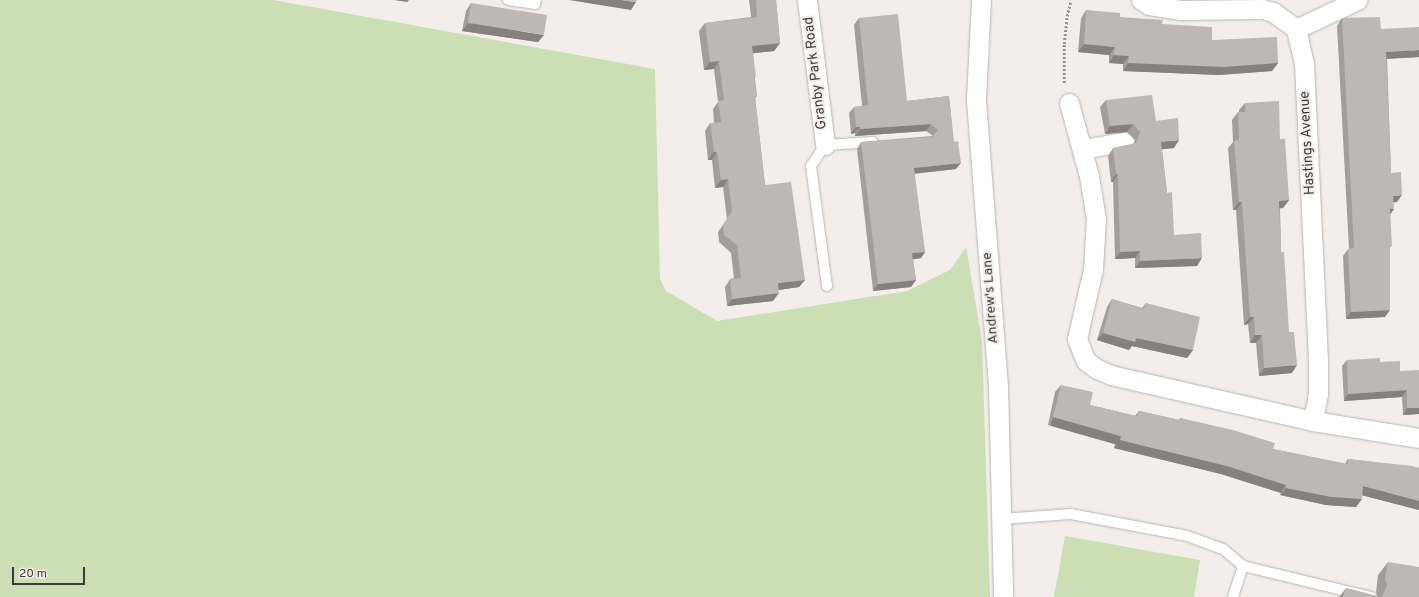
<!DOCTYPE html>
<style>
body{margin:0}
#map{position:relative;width:1419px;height:597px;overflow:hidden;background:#f3eeeb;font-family:Overpass,sans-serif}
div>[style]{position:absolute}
.green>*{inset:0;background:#cbdeb4}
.path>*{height:2.5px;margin-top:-1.25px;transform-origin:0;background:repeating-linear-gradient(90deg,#969290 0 2px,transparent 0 4px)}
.roads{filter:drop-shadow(0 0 1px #b8b4b1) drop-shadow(0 0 1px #b8b4b1)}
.service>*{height:10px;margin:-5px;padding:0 5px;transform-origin:5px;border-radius:5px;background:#fff}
.minor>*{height:19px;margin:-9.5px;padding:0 9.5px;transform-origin:9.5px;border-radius:9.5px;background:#fff}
.wall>*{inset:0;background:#a39e9c}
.shaded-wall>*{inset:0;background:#84817f;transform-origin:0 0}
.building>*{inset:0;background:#bdb8b5;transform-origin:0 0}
span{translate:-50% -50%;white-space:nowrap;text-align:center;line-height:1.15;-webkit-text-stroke:4px #f3eeeb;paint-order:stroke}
.street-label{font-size:14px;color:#3d3b39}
.scale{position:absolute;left:12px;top:567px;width:73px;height:18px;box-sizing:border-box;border:2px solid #3d3b39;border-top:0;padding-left:5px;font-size:12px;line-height:14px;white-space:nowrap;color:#3d3b39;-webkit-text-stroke:3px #f3eeeb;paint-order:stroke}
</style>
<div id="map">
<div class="green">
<div style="clip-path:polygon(0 0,273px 0,655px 69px,660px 279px,666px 291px,717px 321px,907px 291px,950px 270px,966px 247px,982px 341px,990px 597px,0 597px)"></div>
<div style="clip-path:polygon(1065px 536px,1200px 560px,1194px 597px,1054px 597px)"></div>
</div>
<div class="path">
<div style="left:1064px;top:83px;width:39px;rotate:-90deg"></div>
<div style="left:1064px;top:44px;width:28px;rotate:-84deg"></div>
<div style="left:1067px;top:16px;width:16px;rotate:-76deg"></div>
</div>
<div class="roads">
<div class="service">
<div style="left:508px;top:0;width:27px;rotate:8deg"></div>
<div style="left:535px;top:4px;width:4px;rotate:-76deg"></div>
<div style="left:827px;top:286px;width:121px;rotate:-97.6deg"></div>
<div style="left:811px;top:166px;width:25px;rotate:-56deg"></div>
<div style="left:825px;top:145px;width:48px;rotate:-3.6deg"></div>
<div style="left:1001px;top:519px;width:70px;rotate:-4.1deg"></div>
<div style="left:1071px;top:514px;width:118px;rotate:10.7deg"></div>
<div style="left:1187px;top:536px;width:38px;rotate:20deg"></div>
<div style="left:1223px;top:549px;width:26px;rotate:40deg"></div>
<div style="left:1243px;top:566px;width:33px;rotate:108deg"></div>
<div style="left:1243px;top:566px;width:132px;rotate:13.6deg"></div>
</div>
<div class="minor">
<div style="left:807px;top:0;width:146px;rotate:82.9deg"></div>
<div style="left:981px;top:0;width:100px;rotate:92.9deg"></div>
<div style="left:976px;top:100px;width:287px;rotate:85.6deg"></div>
<div style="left:998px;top:386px;width:211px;rotate:88.6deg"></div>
<div style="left:1141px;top:0;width:9px;rotate:32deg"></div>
<div style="left:1149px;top:5px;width:31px;rotate:9deg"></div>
<div style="left:1180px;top:10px;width:82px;rotate:-0.7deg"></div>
<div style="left:1262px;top:9px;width:11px;rotate:15deg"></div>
<div style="left:1273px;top:12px;width:29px;rotate:36deg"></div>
<div style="left:1296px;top:29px;width:35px;rotate:77deg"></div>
<div style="left:1304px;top:63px;width:299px;rotate:87.3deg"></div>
<div style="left:1318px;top:362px;width:31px;rotate:90deg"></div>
<div style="left:1318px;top:393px;width:28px;rotate:100deg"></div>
<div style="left:1313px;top:421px;width:107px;rotate:9.1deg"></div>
<div style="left:1296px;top:29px;width:68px;rotate:-25.4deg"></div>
<div style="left:1069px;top:103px;width:76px;rotate:74.7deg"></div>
<div style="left:1089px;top:176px;width:44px;rotate:80.8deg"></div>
<div style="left:1096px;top:219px;width:50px;rotate:93.4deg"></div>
<div style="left:1093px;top:269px;width:72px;rotate:102.9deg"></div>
<div style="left:1077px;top:339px;width:24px;rotate:68deg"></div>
<div style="left:1086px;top:361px;width:14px;rotate:36deg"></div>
<div style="left:1097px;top:369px;width:15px;rotate:23deg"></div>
<div style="left:1111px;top:375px;width:207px;rotate:12.8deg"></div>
<div style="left:1082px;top:149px;width:43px;rotate:-9.5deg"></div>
</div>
</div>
<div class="wall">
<div style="clip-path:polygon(749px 0,776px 0,780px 43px,774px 51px,753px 53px,755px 80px,757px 96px,755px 98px,765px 185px,805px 280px,799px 287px,778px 290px,773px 301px,727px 306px,725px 287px,730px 279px,734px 278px,731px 253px,719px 242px,718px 232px,727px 219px,723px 187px,715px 188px,712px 160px,708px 160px,705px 131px,710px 123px,714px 123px,713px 109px,718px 102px,714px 69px,704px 70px,699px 31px,705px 23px,751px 17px)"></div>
<div style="clip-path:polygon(471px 3px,538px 42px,462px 31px,466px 11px)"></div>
<div style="clip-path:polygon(1086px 10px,1120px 17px,1162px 24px,1212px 40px,1278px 63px,1272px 71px,1219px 75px,1123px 71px,1123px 64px,1109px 63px,1109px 55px,1078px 52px,1081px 18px)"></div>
<div style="clip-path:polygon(859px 18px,907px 101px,949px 96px,956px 169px,914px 174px,925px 252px,921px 258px,913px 259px,916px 280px,911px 287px,873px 291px,857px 149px,861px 142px,933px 136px,926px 131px,855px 136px,855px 133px,851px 134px,849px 113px,854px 107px,862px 106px,854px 25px)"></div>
<div style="clip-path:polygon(1342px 18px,1381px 29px,1419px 57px,1387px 59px,1391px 173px,1397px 202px,1393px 202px,1390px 214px,1390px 249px,1385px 317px,1346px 319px,1343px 256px,1348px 249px,1349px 249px,1337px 26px)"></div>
<div style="clip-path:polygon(1106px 100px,1156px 121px,1174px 148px,1162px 149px,1167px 193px,1174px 235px,1197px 266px,1135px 268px,1135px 258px,1115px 259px,1113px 182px,1111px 182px,1108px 156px,1113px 148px,1133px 144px,1135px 140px,1127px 132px,1105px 134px,1100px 107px)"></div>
<div style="clip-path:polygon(1245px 103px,1280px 139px,1289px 200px,1283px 208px,1280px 208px,1281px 252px,1292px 373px,1259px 376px,1256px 343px,1250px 343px,1248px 324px,1244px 325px,1236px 210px,1233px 210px,1228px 148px,1233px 142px,1232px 120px,1238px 112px,1239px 112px,1239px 110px)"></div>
<div style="clip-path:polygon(1112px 299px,1142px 308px,1146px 303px,1193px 350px,1187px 358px,1132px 346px,1129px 350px,1097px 340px,1107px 307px)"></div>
<div style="clip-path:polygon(1347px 360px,1380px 362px,1400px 371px,1419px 414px,1403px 415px,1402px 397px,1344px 401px,1342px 366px)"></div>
<div style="clip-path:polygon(1061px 385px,1090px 405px,1135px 416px,1139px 411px,1179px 420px,1180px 418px,1273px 449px,1345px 464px,1348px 459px,1419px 468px,1419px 510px,1362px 495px,1356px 507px,1326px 505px,1280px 495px,1281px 493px,1221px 474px,1114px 448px,1115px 444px,1048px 425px,1055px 392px)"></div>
<div style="clip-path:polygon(1388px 562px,1419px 597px,1339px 597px,1346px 588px,1377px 596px,1376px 592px,1378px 575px)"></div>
</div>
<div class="shaded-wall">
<div style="clip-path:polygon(394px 0,409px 0,407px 2px)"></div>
<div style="clip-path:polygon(569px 0,621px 0,636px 2px,631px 10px)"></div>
<div style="clip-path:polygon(468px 23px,544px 35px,538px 42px,462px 31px)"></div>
<div style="clip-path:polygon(780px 43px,774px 51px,747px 54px,752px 46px)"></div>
<div style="clip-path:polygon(1084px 44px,1115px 47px,1109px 55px,1078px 52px)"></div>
<div style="clip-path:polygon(1419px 50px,1419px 57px,1381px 59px,1386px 52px)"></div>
<div style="clip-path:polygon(1114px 55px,1129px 56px,1123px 64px,1109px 63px)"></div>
<div style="clip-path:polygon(719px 61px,714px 69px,704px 70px,710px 62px)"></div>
<div style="clip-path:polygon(1128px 63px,1278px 63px,1272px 71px,1219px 75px,1123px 71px)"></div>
<div style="clip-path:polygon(931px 124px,926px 131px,855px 136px,860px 129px)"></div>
<div style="clip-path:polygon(1133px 124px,1127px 132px,1105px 134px,1110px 126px)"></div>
<div style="clip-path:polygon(856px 127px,860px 127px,855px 133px,851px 134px)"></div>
<div style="clip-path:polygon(1179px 140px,1174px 148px,1156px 150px,1161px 142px)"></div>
<div style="clip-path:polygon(714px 152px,717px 152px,712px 160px,708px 160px)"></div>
<div style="clip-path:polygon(961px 163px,956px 169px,909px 174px,914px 168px)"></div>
<div style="clip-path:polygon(1116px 174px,1118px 174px,1113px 182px,1111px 182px)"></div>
<div style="clip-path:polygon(728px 179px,723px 187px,715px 188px,721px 180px)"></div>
<div style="clip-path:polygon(1402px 195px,1397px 202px,1388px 203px,1393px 196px)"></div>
<div style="clip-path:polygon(1289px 200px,1283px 208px,1274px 209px,1279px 201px)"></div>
<div style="clip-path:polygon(1239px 202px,1242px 202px,1236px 210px,1233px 210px)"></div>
<div style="clip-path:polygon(1390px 209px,1394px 209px,1389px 216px)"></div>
<div style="clip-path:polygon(1140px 251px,1135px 258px,1115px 259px,1120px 252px)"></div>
<div style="clip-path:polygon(925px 252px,921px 258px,908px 260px,912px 253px)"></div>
<div style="clip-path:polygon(1202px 258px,1197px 266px,1135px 268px,1140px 261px)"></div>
<div style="clip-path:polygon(805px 280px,799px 287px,772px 291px,778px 283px)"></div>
<div style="clip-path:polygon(916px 280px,911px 287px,873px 291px,878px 284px)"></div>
<div style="clip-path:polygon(779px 293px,773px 301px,727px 306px,732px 299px)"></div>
<div style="clip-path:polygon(1390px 310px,1385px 317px,1346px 319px,1351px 312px)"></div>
<div style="clip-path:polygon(1250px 317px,1254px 317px,1248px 324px,1244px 325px)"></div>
<div style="clip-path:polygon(1103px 333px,1136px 338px,1193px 350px,1187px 358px,1132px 346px,1129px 350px,1097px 340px)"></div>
<div style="clip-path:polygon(1255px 335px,1262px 335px,1256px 343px,1250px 343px)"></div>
<div style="clip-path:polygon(1297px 365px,1292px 373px,1259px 376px,1264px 368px)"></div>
<div style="clip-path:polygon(1407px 390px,1402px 397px,1344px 401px,1348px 394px)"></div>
<div style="clip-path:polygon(1407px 408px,1419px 408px,1419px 414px,1403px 415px)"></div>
<div style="left:1053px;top:417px;width:71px;height:9px;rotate:16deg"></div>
<div style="clip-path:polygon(1120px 440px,1227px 466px,1286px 485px,1281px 493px,1221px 474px,1114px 448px)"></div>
<div style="clip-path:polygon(1363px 486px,1419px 501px,1419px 510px,1357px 494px)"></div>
<div style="clip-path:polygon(1286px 488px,1362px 499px,1356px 507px,1326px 505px,1280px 495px)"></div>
</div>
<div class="building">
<div style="clip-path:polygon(621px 0,637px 0,636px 2px)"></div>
<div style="clip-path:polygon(756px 0,776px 0,780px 43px,752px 46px,756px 77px,754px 77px,757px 96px,755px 96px,765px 185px,791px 182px,805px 280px,778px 283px,779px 293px,732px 299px,730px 279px,741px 278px,737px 245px,724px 235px,723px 225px,732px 211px,728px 179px,721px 180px,717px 152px,714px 152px,710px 123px,721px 122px,718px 101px,724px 100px,719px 61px,710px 62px,705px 23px,757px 17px)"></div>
<div style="left:471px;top:3px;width:77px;height:20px;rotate:9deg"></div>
<div style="clip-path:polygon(1086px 10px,1120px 13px,1120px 17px,1163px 20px,1162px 24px,1212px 27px,1212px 40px,1277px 37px,1278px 63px,1224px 67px,1128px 63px,1129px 56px,1114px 55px,1115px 47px,1084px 44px)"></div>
<div style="clip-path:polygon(898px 14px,907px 101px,949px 96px,954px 142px,958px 141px,961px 163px,914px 168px,925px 252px,912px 253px,916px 280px,878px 284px,861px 142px,932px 137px,938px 130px,931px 124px,860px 129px,860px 127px,856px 127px,854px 107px,868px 105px,859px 18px)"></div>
<div style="clip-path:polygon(1380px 17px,1381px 29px,1419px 27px,1419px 50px,1386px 52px,1391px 173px,1401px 172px,1402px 195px,1393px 196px,1394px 209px,1390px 209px,1392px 246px,1390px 247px,1390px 310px,1351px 312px,1348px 249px,1354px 248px,1342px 18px)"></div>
<div style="clip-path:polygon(1152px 95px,1156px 121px,1178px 118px,1179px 140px,1161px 142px,1167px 193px,1172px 192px,1174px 235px,1201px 233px,1202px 258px,1140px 261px,1140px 251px,1120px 252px,1118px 174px,1116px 174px,1113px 148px,1136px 143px,1140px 132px,1133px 124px,1110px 126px,1106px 100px)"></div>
<div style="clip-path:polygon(1279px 101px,1280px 139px,1285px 139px,1289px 200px,1279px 201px,1281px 252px,1284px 252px,1289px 332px,1294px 332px,1297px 365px,1264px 368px,1262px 335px,1255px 335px,1254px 317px,1250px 317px,1242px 202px,1239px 202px,1234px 141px,1239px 140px,1238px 112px,1245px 112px,1245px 103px)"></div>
<div style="clip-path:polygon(1112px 299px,1144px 309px,1146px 303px,1200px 317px,1193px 350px,1136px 338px,1135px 342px,1103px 333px)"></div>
<div style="clip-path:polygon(1380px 358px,1380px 362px,1400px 361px,1400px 371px,1419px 370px,1419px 408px,1407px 408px,1407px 390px,1348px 394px,1347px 360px)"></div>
<div style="clip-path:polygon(1061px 385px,1093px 392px,1090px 405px,1137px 416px,1139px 411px,1180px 420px,1180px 418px,1233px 430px,1275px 443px,1273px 449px,1348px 464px,1348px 459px,1413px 466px,1419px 468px,1419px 501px,1363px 486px,1362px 499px,1331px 497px,1286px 488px,1286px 485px,1227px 466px,1120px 440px,1121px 436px,1053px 417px)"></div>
<div style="clip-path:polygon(1388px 562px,1419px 567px,1419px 597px,1382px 597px,1387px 585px,1385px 579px)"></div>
<div style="clip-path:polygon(1346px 588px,1380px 597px,1343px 597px)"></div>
</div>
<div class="street-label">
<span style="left:816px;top:73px;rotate:-97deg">Granby Park Road</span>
<span style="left:1308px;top:143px;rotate:-93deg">Hastings Avenue</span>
<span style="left:991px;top:298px;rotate:-94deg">Andrew's Lane</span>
</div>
<div class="scale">20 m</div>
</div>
